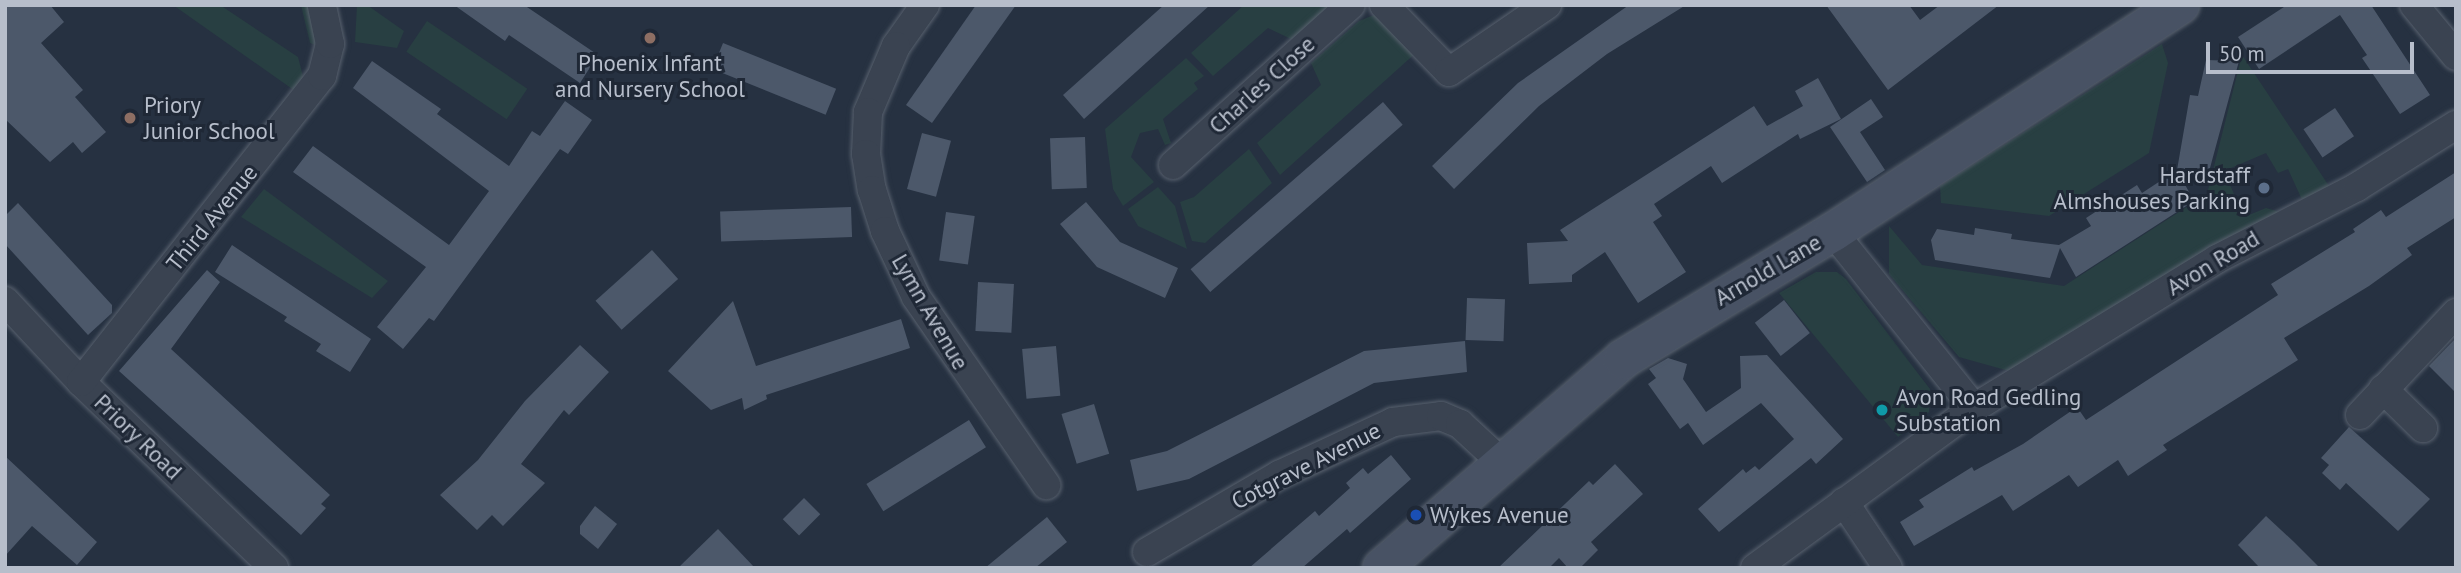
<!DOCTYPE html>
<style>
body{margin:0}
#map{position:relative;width:2461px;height:573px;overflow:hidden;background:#263141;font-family:"PT Sans",sans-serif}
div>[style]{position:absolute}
.green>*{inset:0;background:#283f42;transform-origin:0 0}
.building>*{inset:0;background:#4c586a;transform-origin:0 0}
.roads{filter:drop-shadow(0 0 2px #58616e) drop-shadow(0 0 2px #58616e)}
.street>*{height:28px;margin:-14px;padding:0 14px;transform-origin:14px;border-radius:14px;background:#3a4351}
.secondary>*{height:38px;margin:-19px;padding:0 19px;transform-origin:19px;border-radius:19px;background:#485264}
.dots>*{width:19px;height:19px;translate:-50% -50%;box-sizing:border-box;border:4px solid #1f2836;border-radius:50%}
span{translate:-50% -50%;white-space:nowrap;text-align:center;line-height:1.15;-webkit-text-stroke:6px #1f2836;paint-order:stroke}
.poi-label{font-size:23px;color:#b7becb}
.left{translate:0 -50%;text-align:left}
.right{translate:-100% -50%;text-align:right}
.street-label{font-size:23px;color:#b7becb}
.frame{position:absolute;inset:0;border:7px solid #b7becb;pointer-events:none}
.scale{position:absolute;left:2206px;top:42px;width:208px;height:32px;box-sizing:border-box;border:4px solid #b7becb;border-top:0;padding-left:9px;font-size:21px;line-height:24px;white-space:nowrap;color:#b7becb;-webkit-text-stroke:5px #1f2836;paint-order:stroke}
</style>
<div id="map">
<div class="green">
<div style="clip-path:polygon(173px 5px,220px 5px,298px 57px,304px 80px,298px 93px)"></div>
<div style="clip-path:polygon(301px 5px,313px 5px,316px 45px,310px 43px)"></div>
<div style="clip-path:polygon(357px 5px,367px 5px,404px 31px,397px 48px,355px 42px)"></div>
<div style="clip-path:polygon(1244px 5px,1330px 5px,1293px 40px,1268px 28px,1213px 76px,1191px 53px)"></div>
<div style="clip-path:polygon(1374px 15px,1388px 19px,1418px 51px,1280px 175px,1257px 143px,1321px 85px,1311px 63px,1359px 21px)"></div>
<div style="left:427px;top:21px;width:121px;height:37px;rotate:34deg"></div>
<div style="clip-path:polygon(2162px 44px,2168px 63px,2149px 153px,2049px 216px,1941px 203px,1940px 186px)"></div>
<div style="clip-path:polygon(2242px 55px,2329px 186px,2303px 202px,2288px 169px,2278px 173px,2266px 153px,2224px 171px,2244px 217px,2266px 208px,2280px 212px,2009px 371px,1959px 357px,1889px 274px,1889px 226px,1922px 265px,2064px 286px,2207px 194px)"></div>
<div style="clip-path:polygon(1186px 58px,1204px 76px,1194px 83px,1198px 89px,1163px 119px,1171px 143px,1165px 145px,1158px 129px,1140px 133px,1131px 157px,1154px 182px,1123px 206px,1113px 189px,1105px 129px)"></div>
<div style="clip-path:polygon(1249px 149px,1272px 183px,1205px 243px,1192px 241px,1180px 202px,1194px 197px)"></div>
<div style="clip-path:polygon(1158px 187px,1175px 206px,1187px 249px,1138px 226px,1128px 209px)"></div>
<div style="clip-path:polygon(264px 189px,388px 281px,372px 298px,241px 217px)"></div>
<div style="clip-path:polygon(1816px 272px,1837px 272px,1846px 279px,1930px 389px,1929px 412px,1898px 437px,1779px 293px)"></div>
</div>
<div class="building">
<div style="clip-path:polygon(5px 5px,50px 5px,64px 22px,41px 43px,83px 90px,75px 97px,106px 132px,82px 153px,73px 142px,50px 162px,5px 119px)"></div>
<div style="clip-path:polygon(454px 5px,524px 5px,598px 55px,580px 83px,509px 35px,505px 41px)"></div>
<div style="clip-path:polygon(976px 5px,1016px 5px,932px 123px,906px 105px)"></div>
<div style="clip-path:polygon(1164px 5px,1210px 5px,1084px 119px,1063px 95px)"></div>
<div style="clip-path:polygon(1629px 5px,1686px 5px,1607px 54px,1539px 106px,1454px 189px,1432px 166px,1518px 83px)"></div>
<div style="clip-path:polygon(1826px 5px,1909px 5px,1920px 20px,1940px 5px,1999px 5px,1888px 90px)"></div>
<div style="clip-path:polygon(2287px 5px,2371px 5px,2430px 95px,2400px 114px,2362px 58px,2367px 55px,2340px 15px,2259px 69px,2238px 37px)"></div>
<div style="left:723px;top:43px;width:122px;height:28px;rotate:22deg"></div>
<div style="clip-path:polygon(2206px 60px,2239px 61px,2207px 179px,2178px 172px,2194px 201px,2076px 277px,2060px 248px,2050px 278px,1935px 260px,1931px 240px,1937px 229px,1974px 235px,1975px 228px,2012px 234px,2011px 239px,2059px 245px,2091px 226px,2086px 218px,2137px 185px,2142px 193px,2177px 170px,2190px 95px,2198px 96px)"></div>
<div style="clip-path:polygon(372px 61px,441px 109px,437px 114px,509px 166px,532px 131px,540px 136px,565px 101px,592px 120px,568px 154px,560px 149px,434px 321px,429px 318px,403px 349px,377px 327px,426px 267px,293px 172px,313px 146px,449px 245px,489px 191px,353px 88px)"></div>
<div style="clip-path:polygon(1818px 78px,1841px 119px,1800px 139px,1798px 134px,1722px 183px,1711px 166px,1654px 204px,1662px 216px,1653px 222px,1686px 272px,1638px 303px,1605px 252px,1572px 275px,1572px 282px,1529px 284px,1527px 243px,1568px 241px,1560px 230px,1754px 106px,1767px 126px,1803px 106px,1795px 91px)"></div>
<div style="clip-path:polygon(1871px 99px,1883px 117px,1860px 132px,1885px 170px,1867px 182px,1830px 127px)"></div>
<div style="left:1383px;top:102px;width:30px;height:255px;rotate:49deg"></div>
<div style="left:2335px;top:108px;width:34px;height:38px;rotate:56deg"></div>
<div style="left:922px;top:133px;width:30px;height:58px;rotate:15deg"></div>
<div style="left:1085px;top:137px;width:51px;height:35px;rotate:88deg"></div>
<div style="clip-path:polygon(2456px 172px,2456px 217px,2407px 248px,2412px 255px,2369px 286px,2284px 338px,2298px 360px,2163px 445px,2167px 450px,2128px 476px,2118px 460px,2078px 487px,2069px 475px,2013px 511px,2002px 495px,1914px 546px,1900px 522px,1924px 507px,1919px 500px,1972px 467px,1974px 471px,2023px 444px,2077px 407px,2086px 420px,2278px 295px,2271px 284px,2355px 232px,2353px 229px,2381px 210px,2386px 217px)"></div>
<div style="clip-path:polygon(1086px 202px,1120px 242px,1178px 268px,1165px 298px,1097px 267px,1060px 224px)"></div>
<div style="clip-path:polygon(18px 203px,112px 305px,112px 313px,88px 335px,5px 244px,5px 216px)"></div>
<div style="left:851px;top:207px;width:30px;height:131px;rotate:88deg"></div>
<div style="left:946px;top:212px;width:29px;height:49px;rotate:8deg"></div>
<div style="clip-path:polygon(232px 245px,371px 339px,350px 372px,316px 351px,321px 344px,284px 321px,287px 317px,215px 272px)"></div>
<div style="left:652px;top:250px;width:39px;height:76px;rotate:48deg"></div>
<div style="clip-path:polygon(207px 270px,220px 282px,171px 349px,330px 495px,321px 504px,326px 508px,301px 535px,119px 371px)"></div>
<div style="left:978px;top:282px;width:36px;height:49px;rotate:3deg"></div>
<div style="left:1467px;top:298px;width:38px;height:42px;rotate:2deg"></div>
<div style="left:1784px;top:300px;width:42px;height:37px;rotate:52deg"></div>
<div style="clip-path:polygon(733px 301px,756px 366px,901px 319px,910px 348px,766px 395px,767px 399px,744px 410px,742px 398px,711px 410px,668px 371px)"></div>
<div style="clip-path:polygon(2456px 338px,2456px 393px,2429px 366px)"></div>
<div style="clip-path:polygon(1465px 341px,1467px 372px,1374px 383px,1189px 479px,1137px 491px,1130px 460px,1167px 451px,1364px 351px)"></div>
<div style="clip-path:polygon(580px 345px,609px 372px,569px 415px,564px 410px,521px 464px,545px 483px,503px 526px,492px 515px,477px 530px,440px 495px,478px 460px,525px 401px)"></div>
<div style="left:1056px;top:346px;width:50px;height:34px;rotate:85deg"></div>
<div style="clip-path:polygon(1767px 355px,1843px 439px,1816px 464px,1811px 458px,1719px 532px,1698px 509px,1743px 469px,1746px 473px,1755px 466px,1759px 470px,1794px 439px,1761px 403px,1703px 445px,1688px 423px,1680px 429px,1648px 384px,1656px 378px,1649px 369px,1668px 358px,1687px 364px,1683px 379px,1706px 412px,1741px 388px,1740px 356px)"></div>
<div style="left:1094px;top:404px;width:52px;height:34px;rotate:73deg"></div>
<div style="left:969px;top:420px;width:32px;height:121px;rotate:58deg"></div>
<div style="clip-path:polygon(2349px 427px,2430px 499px,2398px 531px,2346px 483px,2340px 490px,2322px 473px,2329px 465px,2321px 458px)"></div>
<div style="clip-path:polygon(1391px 455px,1411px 479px,1350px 533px,1347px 529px,1302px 568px,1249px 568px,1315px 511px,1319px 516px,1350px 488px,1346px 483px,1363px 468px,1368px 474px)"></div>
<div style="clip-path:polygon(5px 456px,97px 542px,77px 565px,32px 526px,5px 556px)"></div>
<div style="clip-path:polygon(1615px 464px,1643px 494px,1591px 542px,1598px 550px,1580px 568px,1568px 568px,1559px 558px,1549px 568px,1498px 568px,1589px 481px,1593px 485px)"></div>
<div style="left:804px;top:498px;width:23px;height:30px;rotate:45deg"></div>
<div style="clip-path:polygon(595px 506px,617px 524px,598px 549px,580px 534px,580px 526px)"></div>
<div style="clip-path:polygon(2266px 516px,2294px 542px,2320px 568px,2260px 568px,2238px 545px)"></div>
<div style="clip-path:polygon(1047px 517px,1067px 542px,1035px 568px,985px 568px)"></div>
<div style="clip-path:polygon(718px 529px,755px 568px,678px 568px)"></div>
</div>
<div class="roads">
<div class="street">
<div style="left:925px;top:5px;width:50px;rotate:125.3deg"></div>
<div style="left:896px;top:46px;width:72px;rotate:113deg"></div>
<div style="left:868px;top:112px;width:42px;rotate:92.7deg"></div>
<div style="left:866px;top:154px;width:36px;rotate:81deg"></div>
<div style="left:872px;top:190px;width:43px;rotate:72.4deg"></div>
<div style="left:885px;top:231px;width:73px;rotate:64.8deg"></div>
<div style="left:916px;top:297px;width:229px;rotate:55.3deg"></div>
<div style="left:1384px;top:5px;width:93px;rotate:45.9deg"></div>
<div style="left:1449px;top:72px;width:119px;rotate:-34.4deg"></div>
<div style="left:2414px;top:5px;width:66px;rotate:50.5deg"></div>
<div style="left:1173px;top:165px;width:239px;rotate:-42deg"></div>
<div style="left:1833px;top:232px;width:226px;rotate:51.3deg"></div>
<div style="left:1974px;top:408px;width:285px;rotate:-31.5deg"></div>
<div style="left:2217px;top:259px;width:157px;rotate:-27.2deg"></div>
<div style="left:2357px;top:187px;width:117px;rotate:-32.1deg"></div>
<div style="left:5px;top:301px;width:111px;rotate:46.8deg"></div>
<div style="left:81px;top:382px;width:268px;rotate:43.9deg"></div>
<div style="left:81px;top:382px;width:390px;rotate:-51.8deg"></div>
<div style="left:322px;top:76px;width:33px;rotate:-76deg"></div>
<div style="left:330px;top:44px;width:40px;rotate:-102deg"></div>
<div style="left:2383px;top:389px;width:56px;rotate:44.3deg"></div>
<div style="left:2360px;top:415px;width:140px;rotate:-46.7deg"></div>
<div style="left:1844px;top:502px;width:79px;rotate:56.3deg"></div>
<div style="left:1147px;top:552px;width:153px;rotate:-30.3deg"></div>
<div style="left:1279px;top:475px;width:126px;rotate:-24.9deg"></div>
<div style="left:1393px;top:422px;width:48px;rotate:-7.1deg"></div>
<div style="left:1441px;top:416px;width:21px;rotate:23deg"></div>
<div style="left:1460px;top:424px;width:56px;rotate:42.8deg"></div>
<div style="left:1755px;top:568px;width:271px;rotate:-36.2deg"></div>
</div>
<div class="secondary">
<div style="left:1382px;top:568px;width:319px;rotate:-40.9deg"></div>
<div style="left:1623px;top:359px;width:245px;rotate:-31.2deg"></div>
<div style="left:1833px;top:232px;width:415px;rotate:-33.2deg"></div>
</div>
</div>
<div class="dots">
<div style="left:650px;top:38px;background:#8d6e63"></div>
<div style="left:130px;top:118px;background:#8d6e63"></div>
<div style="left:2264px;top:188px;background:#5c6f8a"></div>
<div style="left:1882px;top:410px;background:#0f9aa8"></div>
<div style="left:1416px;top:515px;background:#1a4fb4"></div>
</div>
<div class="poi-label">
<span style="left:650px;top:76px">Phoenix Infant<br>and Nursery School</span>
<span class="left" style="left:144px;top:118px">Priory<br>Junior School</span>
<span class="right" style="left:2250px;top:188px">Hardstaff<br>Almshouses Parking</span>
<span class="left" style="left:1896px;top:410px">Avon Road Gedling<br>Substation</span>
<span class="left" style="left:1430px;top:515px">Wykes Avenue</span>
</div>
<div class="street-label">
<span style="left:1262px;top:85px;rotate:-42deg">Charles Close</span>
<span style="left:212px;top:218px;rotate:-51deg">Third Avenue</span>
<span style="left:2213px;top:263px;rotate:-31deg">Avon Road</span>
<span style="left:1768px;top:270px;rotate:-30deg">Arnold Lane</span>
<span style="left:930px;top:312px;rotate:60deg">Lymn Avenue</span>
<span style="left:138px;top:437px;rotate:44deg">Priory Road</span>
<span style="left:1306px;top:466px;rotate:-27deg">Cotgrave Avenue</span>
</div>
<div class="frame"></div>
<div class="scale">50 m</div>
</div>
